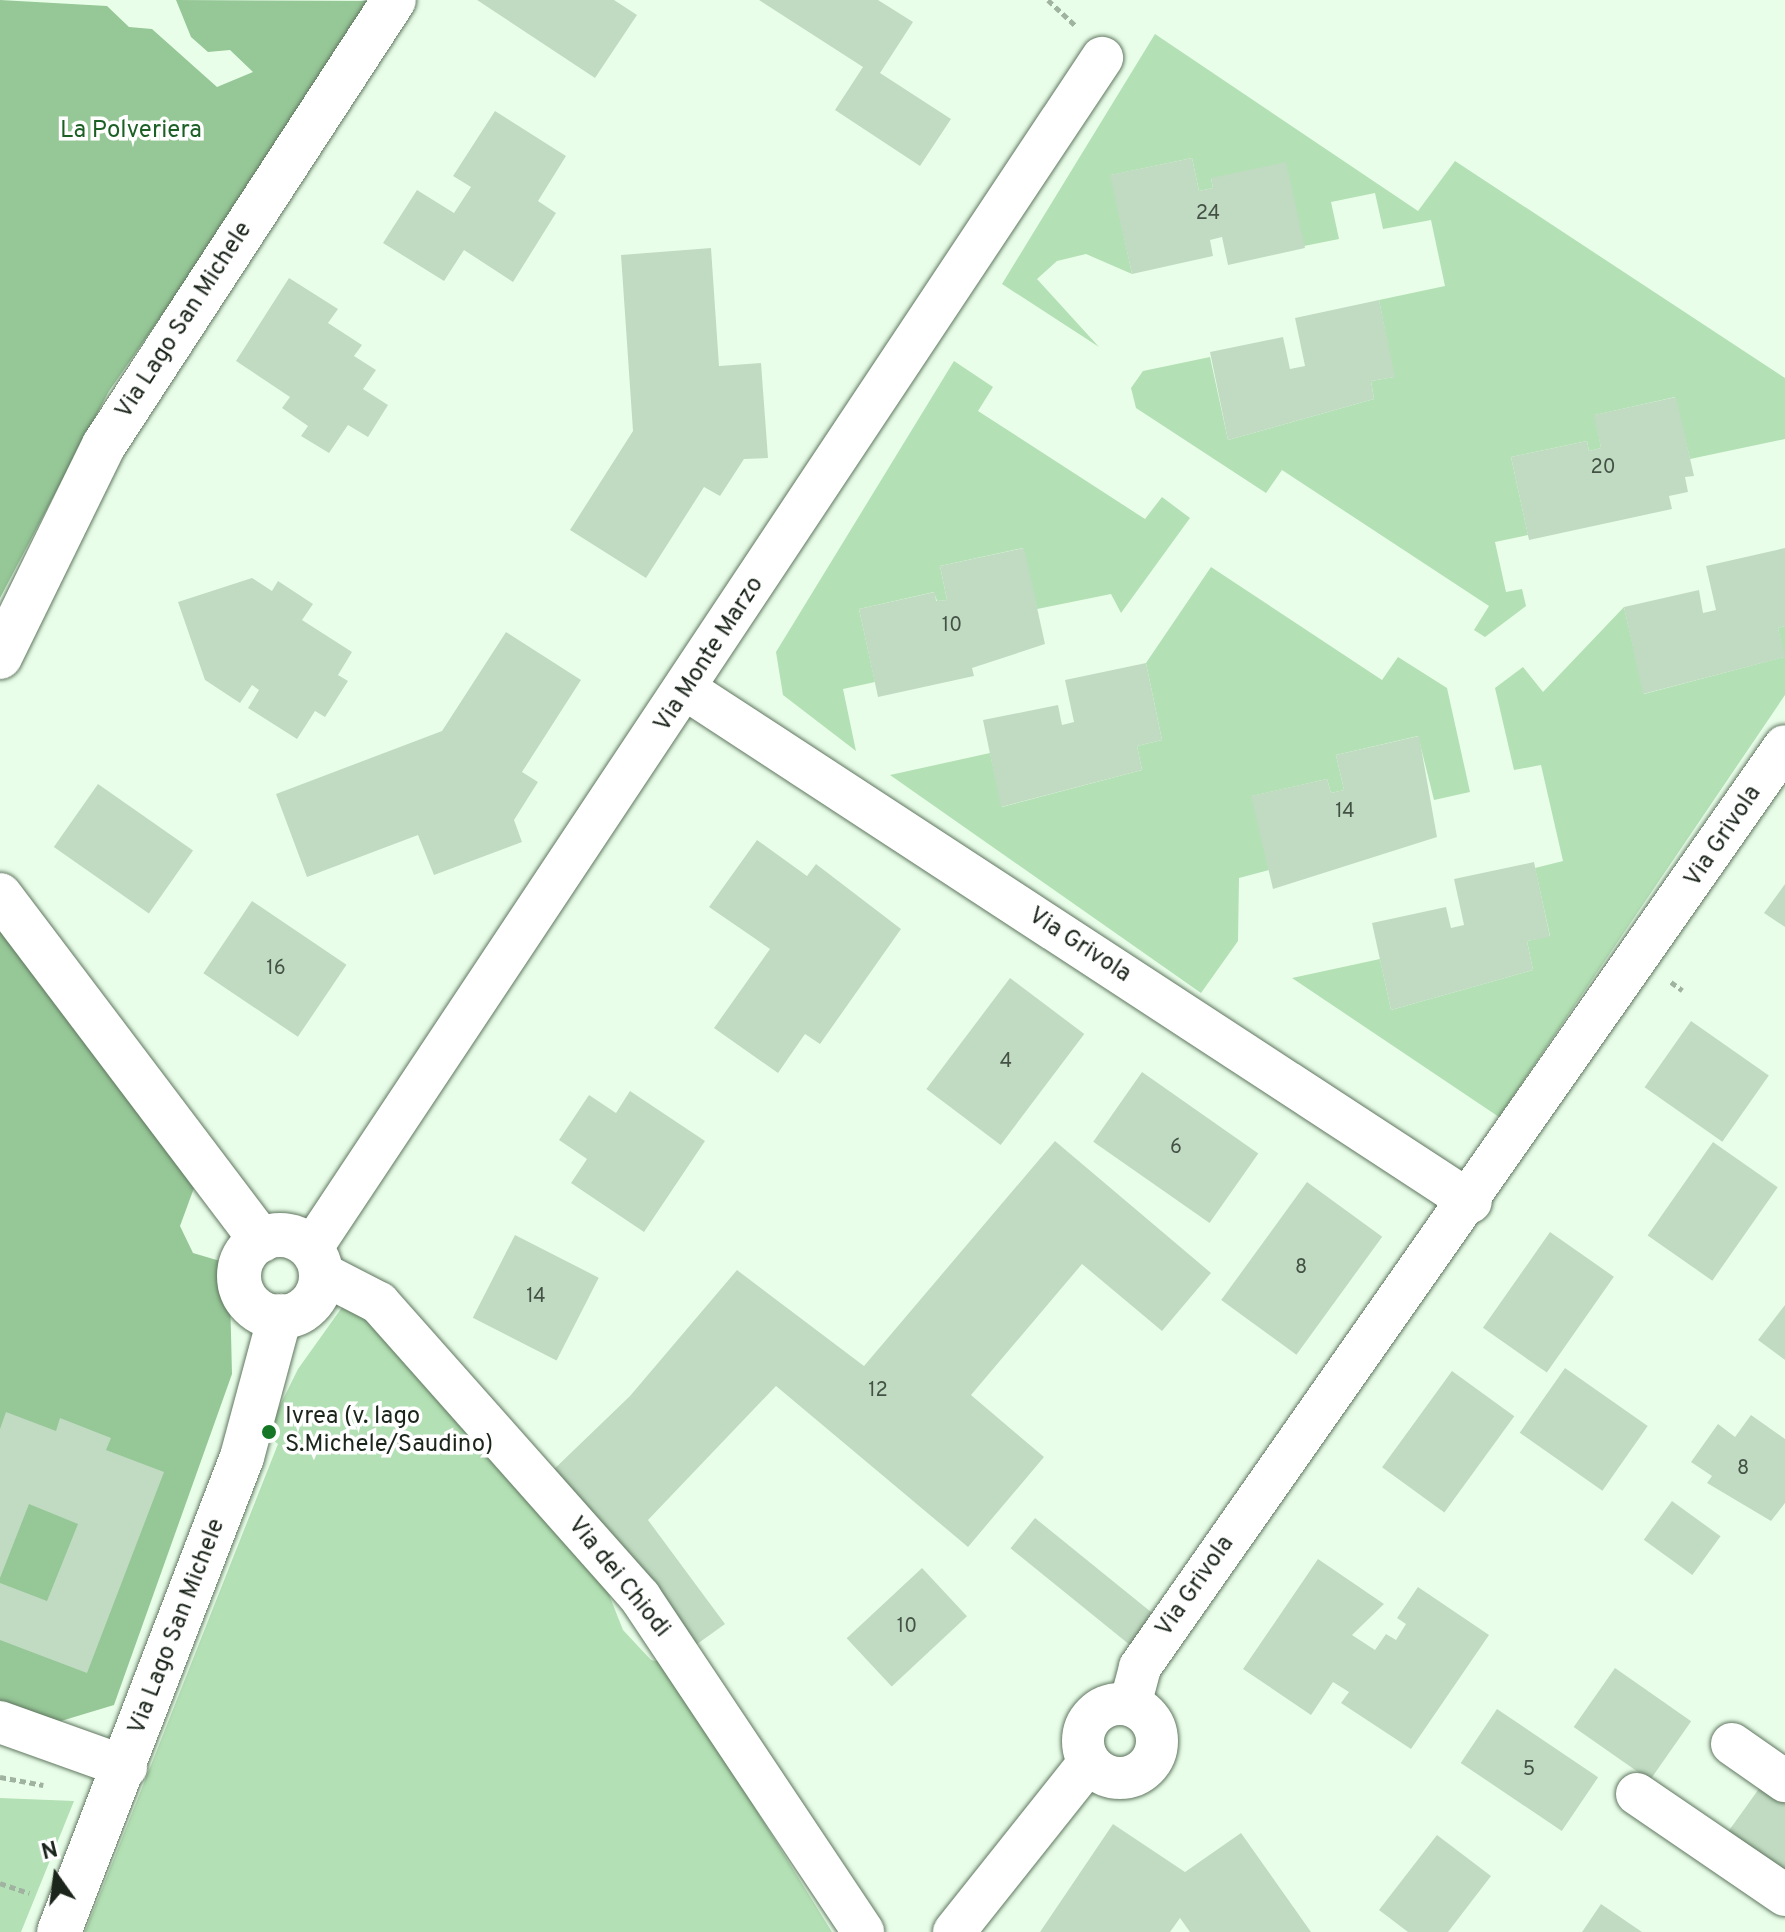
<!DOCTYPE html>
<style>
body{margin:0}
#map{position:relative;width:1785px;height:1932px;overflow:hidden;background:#e9fee9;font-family:Overpass,sans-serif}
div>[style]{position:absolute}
.green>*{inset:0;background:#b3e0b4}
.forest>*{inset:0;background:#96c797}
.building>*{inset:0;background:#c1dbc2;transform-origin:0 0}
.path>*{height:5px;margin-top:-2.5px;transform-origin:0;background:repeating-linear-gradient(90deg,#a0b2a0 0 6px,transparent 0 10px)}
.roads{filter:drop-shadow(0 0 2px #5f765f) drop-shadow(0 0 2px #5f765f)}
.minor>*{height:42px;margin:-21px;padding:0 21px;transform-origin:21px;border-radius:21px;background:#fff}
.minor>.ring{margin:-21px;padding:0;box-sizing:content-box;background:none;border:42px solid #fff;border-radius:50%}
.major>*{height:44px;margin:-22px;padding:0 22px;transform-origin:22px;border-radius:22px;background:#fff}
.major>.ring{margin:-22px;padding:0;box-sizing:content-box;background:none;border:44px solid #fff;border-radius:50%}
.dots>*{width:22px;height:22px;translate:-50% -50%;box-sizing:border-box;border:4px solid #fff;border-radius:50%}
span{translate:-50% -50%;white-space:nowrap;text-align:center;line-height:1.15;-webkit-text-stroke:7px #fff;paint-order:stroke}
.number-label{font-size:20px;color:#445245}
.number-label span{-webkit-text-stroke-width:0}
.park-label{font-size:24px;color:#1c6025}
.street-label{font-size:24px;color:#1b251b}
.poi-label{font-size:24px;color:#1b251b}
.left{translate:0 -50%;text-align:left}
.north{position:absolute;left:16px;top:1836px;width:80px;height:80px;-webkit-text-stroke:6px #fff;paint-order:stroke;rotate:346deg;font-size:22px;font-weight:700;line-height:32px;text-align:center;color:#1b251b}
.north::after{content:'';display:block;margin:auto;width:28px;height:36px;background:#1b251b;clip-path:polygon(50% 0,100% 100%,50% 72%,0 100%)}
</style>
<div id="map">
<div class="green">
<div style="clip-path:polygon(1155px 34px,1418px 211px,1455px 161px,1785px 378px,1785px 439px,1690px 459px,1675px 397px,1595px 415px,1601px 448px,1589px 451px,1587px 441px,1511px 457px,1528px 535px,1495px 542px,1506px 592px,1522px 589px,1526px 606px,1485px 637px,1474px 630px,1489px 606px,1282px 470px,1266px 493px,1136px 408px,1131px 388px,1143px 371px,1210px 357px,1228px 440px,1374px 399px,1371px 381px,1394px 377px,1379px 300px,1445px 286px,1431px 220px,1383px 229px,1375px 193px,1331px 202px,1339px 239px,1304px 246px,1211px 178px,1213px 188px,1199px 191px,1192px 158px,1111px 175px,1132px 274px,1086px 254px,1057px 261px,1037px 279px,1099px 347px,1002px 284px)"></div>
<div style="clip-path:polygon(954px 361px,993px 387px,978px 411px,1145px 519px,1162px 497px,1190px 518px,1121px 613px,1111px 594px,1037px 609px,1023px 548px,940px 566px,947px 600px,937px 601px,934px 592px,859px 609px,875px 682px,843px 689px,856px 751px,783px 695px,776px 652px)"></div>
<div style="clip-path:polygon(1211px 567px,1382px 680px,1398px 657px,1447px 688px,1470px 792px,1434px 800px,1418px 736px,1336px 755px,1344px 790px,1331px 793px,1327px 779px,1252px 796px,1269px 870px,1239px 878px,1238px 941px,1201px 993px,890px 775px,990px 753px,1002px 807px,1142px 770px,1137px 746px,1162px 740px,1146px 663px)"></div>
<div style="clip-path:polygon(1624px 607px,1644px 694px,1784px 657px,1778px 628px,1785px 626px,1785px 695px,1499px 1117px,1292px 978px,1380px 959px,1391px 1010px,1533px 970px,1527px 941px,1550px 936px,1535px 868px,1563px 861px,1541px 765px,1514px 770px,1495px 688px,1523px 667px,1543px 692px)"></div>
<div style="clip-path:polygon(354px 1305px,600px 1572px,623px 1630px,651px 1660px,665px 1663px,832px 1932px,85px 1932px,278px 1444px,266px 1434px,298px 1369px,343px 1306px)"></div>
<div style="clip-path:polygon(0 1798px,74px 1801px,21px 1932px,0 1932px)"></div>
</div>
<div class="forest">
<div style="clip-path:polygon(0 0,107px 6px,129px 27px,152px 29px,217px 87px,253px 72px,230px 50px,208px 52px,191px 37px,176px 0,381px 1px,109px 391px,0 598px)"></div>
<div style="clip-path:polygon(0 919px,194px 1188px,180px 1226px,193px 1253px,220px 1261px,230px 1293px,232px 1374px,114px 1705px,61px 1721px,0 1708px)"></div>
</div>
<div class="building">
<div style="clip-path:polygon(477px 0,614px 0,637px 15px,595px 78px)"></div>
<div style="clip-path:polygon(759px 0,878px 0,913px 22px,880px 73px,951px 119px,920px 166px,835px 110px,863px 67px)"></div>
<div style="clip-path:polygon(495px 111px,566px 156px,538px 201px,556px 213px,513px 282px,464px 250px,444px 281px,383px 243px,417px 190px,454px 213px,471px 187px,453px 176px)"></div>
<div style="clip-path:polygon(1192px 158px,1199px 191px,1213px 188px,1211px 178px,1286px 162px,1305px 248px,1228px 265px,1222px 237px,1210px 240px,1213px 256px,1132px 274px,1110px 175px)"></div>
<div style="clip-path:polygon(711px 248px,719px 366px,761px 363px,768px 458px,744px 459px,720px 496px,704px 487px,646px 578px,570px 530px,633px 431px,621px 255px)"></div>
<div style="clip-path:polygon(289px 278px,338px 309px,328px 323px,362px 345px,354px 356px,376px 370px,363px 389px,388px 405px,368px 437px,348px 425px,329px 453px,301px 436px,308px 426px,282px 408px,290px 397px,236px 361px)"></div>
<div style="clip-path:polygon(1379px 300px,1395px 377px,1371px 381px,1374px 399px,1228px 440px,1210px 352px,1283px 337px,1290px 369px,1305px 366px,1295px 318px)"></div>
<div style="clip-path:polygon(1676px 397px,1694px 476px,1685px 477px,1688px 492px,1669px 496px,1672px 509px,1529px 540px,1511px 457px,1587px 441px,1589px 451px,1601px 448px,1594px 415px)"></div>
<div style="clip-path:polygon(1024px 548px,1045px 644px,972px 668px,974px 676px,878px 697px,859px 609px,935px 592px,936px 601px,947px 600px,940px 566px)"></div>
<div style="clip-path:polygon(1785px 548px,1785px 626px,1778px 628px,1785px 657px,1643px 694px,1624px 607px,1699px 590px,1703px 613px,1716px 610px,1706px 566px)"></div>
<div style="clip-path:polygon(252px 578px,272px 591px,278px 581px,313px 604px,302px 620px,352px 652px,338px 675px,348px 681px,325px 717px,315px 711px,297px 739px,248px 708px,259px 690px,252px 685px,240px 703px,205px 680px,178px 602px)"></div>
<div style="clip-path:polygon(506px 632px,581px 680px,522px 772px,538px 782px,514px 820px,522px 842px,434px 875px,418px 835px,307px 877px,276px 794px,442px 731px)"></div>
<div style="clip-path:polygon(1146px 663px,1162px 740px,1137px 746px,1142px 770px,1001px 807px,983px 720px,1058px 705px,1062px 725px,1074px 722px,1065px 680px)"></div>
<div style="clip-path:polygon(1419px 736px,1437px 837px,1273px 889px,1251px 796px,1327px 779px,1331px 793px,1344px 790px,1336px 755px)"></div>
<div style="left:98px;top:784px;width:116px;height:77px;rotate:35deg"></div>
<div style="clip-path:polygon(757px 840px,807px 876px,816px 864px,901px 929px,820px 1044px,805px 1034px,778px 1073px,714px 1028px,770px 949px,709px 907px)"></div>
<div style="clip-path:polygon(1534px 862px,1550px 937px,1527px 941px,1533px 970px,1391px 1010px,1372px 923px,1446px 907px,1451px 928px,1464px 925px,1454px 879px)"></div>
<div style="clip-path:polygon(1785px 884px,1785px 927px,1764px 913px)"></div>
<div style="left:252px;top:901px;width:114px;height:87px;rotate:34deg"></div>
<div style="left:1010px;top:978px;width:93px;height:139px;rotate:37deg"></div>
<div style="left:1691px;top:1021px;width:95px;height:81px;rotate:35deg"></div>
<div style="left:1142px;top:1072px;width:142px;height:85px;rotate:35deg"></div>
<div style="clip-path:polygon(630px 1091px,705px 1141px,644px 1232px,571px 1183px,587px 1159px,559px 1140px,589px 1095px,616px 1113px)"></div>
<div style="clip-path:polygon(1055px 1141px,1211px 1273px,1162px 1331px,1082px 1264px,971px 1395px,1044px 1457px,968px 1547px,776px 1386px,648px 1520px,725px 1624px,693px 1647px,549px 1474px,630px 1396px,737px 1270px,864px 1366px)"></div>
<div style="left:1713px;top:1142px;width:79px;height:114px;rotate:35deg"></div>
<div style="left:1307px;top:1182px;width:93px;height:146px;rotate:36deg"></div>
<div style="left:1550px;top:1232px;width:78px;height:117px;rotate:35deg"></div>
<div style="left:515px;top:1235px;width:94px;height:93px;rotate:27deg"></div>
<div style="clip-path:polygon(1785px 1305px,1785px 1360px,1758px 1340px)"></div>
<div style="left:1565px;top:1368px;width:101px;height:79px;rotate:35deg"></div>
<div style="left:1452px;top:1371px;width:77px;height:119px;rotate:36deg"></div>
<div style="clip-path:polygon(6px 1412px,56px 1431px,60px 1418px,111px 1438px,106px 1450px,164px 1472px,87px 1673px,0 1640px,0 1583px,47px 1601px,78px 1524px,29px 1504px,0 1578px,0 1429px)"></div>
<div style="clip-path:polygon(1751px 1415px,1785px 1439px,1785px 1503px,1771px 1521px,1707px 1483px,1712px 1476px,1691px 1462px,1718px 1424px,1735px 1437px)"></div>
<div style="left:1672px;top:1501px;width:60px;height:48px;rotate:36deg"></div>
<div style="left:1035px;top:1518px;width:166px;height:39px;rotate:39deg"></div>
<div style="clip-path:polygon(1318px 1559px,1384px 1604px,1352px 1635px,1375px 1650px,1386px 1634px,1396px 1640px,1406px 1624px,1397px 1618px,1418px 1587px,1489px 1635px,1411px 1749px,1341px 1703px,1349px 1692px,1333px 1682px,1311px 1715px,1243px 1669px)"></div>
<div style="left:922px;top:1568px;width:66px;height:103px;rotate:47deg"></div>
<div style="left:1615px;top:1668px;width:93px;height:72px;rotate:35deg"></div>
<div style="left:1497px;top:1709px;width:122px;height:65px;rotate:34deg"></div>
<div style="clip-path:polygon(1766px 1779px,1785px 1793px,1785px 1878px,1725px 1836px)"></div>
<div style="clip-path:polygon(1113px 1824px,1185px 1872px,1241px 1833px,1311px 1932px,1190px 1932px,1180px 1918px,1170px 1932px,1040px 1932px)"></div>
<div style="clip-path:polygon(1437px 1835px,1491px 1876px,1448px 1932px,1408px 1932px,1379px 1910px)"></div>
<div style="clip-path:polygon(1601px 1904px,1642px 1932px,1582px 1932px)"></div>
</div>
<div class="path">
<div style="left:1048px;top:0;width:38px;rotate:43deg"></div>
<div style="left:1671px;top:982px;width:14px;rotate:36deg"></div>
<div style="left:0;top:1777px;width:44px;rotate:10.5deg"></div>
<div style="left:0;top:1883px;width:31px;rotate:19deg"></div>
</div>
<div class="roads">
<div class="minor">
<div style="left:687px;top:690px;width:936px;rotate:33.15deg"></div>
<div style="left:311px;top:1249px;width:1430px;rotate:-56.41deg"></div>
<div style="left:321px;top:1273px;width:65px;rotate:27.3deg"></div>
<div style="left:379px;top:1303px;width:393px;rotate:48.4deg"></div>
<div style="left:640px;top:1597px;width:402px;rotate:56.3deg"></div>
<div class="ring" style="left:1083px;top:1704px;width:32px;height:32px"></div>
<div style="left:1130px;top:1705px;width:39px;rotate:-75deg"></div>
<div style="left:1140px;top:1667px;width:1124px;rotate:-55deg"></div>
<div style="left:0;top:1722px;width:134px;rotate:19.7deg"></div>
<div style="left:1732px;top:1744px;width:65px;rotate:34.9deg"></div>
<div style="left:1637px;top:1794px;width:179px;rotate:34.3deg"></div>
<div style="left:954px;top:1932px;width:217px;rotate:-51.5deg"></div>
</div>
<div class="major">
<div style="left:0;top:657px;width:236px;rotate:-63.9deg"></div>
<div style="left:104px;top:445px;width:531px;rotate:-56.91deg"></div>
<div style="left:0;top:895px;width:433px;rotate:52.9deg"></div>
<div class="ring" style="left:239px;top:1235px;width:38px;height:38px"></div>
<div style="left:59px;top:1932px;width:509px;rotate:-68.93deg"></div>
<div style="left:242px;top:1457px;width:146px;rotate:-74.9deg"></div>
</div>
</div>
<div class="dots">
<div style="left:269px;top:1432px;background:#157626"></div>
</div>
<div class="number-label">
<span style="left:1208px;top:214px">24</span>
<span style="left:1603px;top:468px">20</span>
<span style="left:952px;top:626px">10</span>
<span style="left:1345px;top:812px">14</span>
<span style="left:276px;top:969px">16</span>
<span style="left:1006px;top:1062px">4</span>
<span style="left:1176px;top:1148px">6</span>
<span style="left:1301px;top:1268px">8</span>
<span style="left:536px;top:1297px">14</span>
<span style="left:878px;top:1391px">12</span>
<span style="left:1743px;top:1469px">8</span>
<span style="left:907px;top:1627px">10</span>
<span style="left:1529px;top:1770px">5</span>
</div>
<div class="park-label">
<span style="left:131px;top:132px">La Polveriera</span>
</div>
<div class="street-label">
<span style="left:185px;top:321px;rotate:-57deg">Via Lago San Michele</span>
<span style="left:710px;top:655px;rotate:-57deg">Via Monte Marzo</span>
<span style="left:1724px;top:837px;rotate:-56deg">Via Grivola</span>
<span style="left:1079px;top:946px;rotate:33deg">Via Grivola</span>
<span style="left:618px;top:1578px;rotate:51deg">Via dei Chiodi</span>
<span style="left:1196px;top:1587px;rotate:-55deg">Via Grivola</span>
<span style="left:178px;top:1627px;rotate:-69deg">Via Lago San Michele</span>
</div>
<div class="poi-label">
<span class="left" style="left:285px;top:1432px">Ivrea (v. lago<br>S.Michele/Saudino)</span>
</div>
<div class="north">N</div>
</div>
